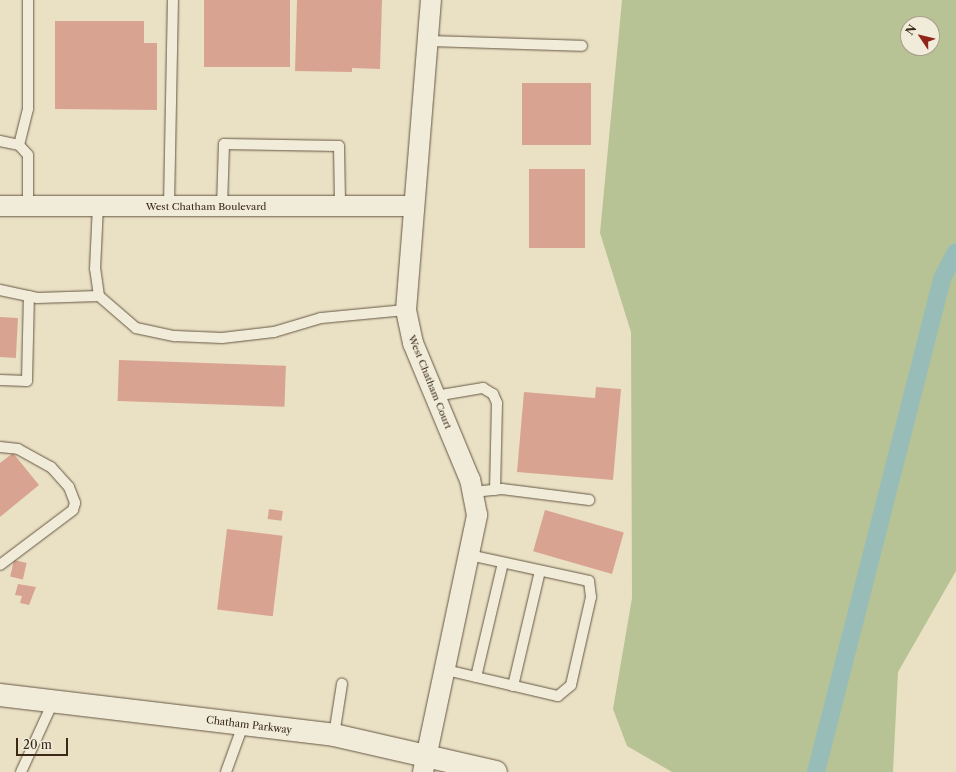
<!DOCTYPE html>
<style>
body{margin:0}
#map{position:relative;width:956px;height:772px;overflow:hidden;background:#eae1c5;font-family:"Libre Caslon Text",serif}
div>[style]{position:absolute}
.green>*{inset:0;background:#b7c394}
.canal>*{height:18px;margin:-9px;padding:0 9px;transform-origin:9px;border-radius:9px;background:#98bdb8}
.building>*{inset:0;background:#d8a491;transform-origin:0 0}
.roads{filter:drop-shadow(0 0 1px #675743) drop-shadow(0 0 1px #675743)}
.service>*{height:10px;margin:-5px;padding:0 5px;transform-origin:5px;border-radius:5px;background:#f1ecd9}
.minor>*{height:20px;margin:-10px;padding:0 10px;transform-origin:10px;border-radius:10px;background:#f1ecd9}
.secondary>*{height:22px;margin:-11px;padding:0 11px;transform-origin:11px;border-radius:11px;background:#f1ecd9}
span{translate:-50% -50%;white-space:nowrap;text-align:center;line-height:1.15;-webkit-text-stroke:4px #f1ecd9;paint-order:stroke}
.street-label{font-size:10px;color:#3b2918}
.north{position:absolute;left:900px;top:16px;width:40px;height:40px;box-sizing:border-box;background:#f1ecd9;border:1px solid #a89e8c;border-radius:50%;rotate:305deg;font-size:11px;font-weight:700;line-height:16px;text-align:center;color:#3b2918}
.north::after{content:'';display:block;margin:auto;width:14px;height:18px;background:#8f2418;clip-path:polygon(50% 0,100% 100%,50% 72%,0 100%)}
.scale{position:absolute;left:16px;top:738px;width:52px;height:18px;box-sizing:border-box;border:2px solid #3b2918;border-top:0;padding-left:5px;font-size:12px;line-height:14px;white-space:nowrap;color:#3b2918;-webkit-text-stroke:3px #f1ecd9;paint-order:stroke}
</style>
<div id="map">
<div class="green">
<div style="clip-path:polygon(evenodd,622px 0,956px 0,956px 571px,898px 672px,893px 772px,672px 772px,627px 746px,613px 709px,632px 598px,631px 332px,600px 233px,622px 0,908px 24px,932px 24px,932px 48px,908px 48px,908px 24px)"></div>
</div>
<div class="canal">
<div style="left:816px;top:772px;width:509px;rotate:-75.66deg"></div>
<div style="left:942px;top:279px;width:30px;rotate:-63deg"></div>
</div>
<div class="building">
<div style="left:204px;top:0;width:86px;height:67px"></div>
<div style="clip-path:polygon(297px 0,382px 0,380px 69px,352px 68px,352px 72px,295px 71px)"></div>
<div style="clip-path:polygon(55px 21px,144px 21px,144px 43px,157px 43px,157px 110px,55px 109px)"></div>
<div style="left:522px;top:83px;width:69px;height:62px"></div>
<div style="left:529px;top:169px;width:56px;height:79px"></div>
<div style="left:0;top:317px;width:18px;height:40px;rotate:3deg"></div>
<div style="left:119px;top:360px;width:167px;height:41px;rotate:2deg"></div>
<div style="clip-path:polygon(596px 387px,621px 389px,613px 480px,517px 472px,524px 392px,595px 398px)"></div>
<div style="clip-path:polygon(13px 453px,39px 485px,0 517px,0 463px)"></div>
<div style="left:269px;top:509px;width:14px;height:10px;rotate:8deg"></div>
<div style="left:545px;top:510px;width:82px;height:43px;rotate:16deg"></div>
<div style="left:227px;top:529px;width:56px;height:81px;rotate:7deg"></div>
<div style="left:14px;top:560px;width:13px;height:17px;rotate:13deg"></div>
<div style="clip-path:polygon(18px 584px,36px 587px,29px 605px,20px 603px,22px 596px,15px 595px)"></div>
</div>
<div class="roads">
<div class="service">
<div style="left:427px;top:41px;width:155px;rotate:1.8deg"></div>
<div style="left:0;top:141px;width:19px;rotate:12deg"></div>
<div style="left:19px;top:145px;width:13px;rotate:48deg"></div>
<div style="left:28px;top:155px;width:51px;rotate:90deg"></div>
<div style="left:19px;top:145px;width:37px;rotate:-76deg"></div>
<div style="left:28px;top:109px;width:109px;rotate:-90deg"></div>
<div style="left:169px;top:206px;width:206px;rotate:-88.9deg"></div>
<div style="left:222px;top:207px;width:63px;rotate:-88.2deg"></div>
<div style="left:224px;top:144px;width:115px;rotate:1deg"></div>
<div style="left:339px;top:146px;width:60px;rotate:89deg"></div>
<div style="left:0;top:290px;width:38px;rotate:12deg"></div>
<div style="left:37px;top:298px;width:62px;rotate:-1.8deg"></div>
<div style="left:99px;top:296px;width:27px;rotate:-98deg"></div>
<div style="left:95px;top:269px;width:63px;rotate:-87.3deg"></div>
<div style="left:99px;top:296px;width:49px;rotate:40.9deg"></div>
<div style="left:136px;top:328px;width:40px;rotate:12deg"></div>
<div style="left:175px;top:336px;width:47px;rotate:2.4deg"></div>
<div style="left:222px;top:338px;width:52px;rotate:-6.6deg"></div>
<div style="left:274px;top:332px;width:49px;rotate:-16.6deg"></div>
<div style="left:321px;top:318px;width:85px;rotate:-5.4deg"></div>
<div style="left:0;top:380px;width:27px;rotate:2deg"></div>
<div style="left:27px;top:381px;width:85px;rotate:-88.7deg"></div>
<div style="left:435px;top:396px;width:49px;rotate:-9.5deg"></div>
<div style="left:483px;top:388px;width:12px;rotate:31deg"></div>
<div style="left:493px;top:394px;width:10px;rotate:66deg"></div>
<div style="left:497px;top:403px;width:87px;rotate:91.3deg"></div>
<div style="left:0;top:447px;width:18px;rotate:6deg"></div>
<div style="left:18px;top:449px;width:38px;rotate:29deg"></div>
<div style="left:51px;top:467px;width:27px;rotate:48deg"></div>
<div style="left:69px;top:487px;width:17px;rotate:69deg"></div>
<div style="left:75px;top:503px;width:7px;rotate:106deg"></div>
<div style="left:73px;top:510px;width:91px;rotate:143deg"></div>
<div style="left:473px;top:492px;width:29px;rotate:-6deg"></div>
<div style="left:502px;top:489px;width:88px;rotate:7.2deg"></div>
<div style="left:446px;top:670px;width:115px;rotate:13.1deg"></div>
<div style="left:558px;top:696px;width:17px;rotate:-40deg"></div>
<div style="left:571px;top:685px;width:90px;rotate:-77.2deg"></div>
<div style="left:591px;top:597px;width:16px;rotate:-97deg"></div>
<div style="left:589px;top:581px;width:122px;rotate:-167.7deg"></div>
<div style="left:476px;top:677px;width:117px;rotate:-76.7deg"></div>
<div style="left:513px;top:686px;width:118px;rotate:-76.8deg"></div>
<div style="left:334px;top:735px;width:52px;rotate:-81.1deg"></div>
<div style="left:21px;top:772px;width:77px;rotate:-65.4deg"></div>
<div style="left:226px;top:772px;width:50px;rotate:-70.1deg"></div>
</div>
<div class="minor">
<div style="left:0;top:206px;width:413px"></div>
<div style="left:423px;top:772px;width:263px;rotate:-78.1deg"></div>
<div style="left:477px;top:515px;width:36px;rotate:-101deg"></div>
<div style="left:470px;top:480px;width:148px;rotate:-112.6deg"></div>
<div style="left:413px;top:343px;width:34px;rotate:-102deg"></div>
<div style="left:406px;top:310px;width:311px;rotate:-85.4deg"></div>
</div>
<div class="secondary">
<div style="left:0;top:695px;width:336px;rotate:6.8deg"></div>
<div style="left:334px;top:735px;width:166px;rotate:12.9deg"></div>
</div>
</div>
<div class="street-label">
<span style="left:206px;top:207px">West Chatham Boulevard</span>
<span style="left:430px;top:382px;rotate:68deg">West Chatham Court</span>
<span style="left:249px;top:725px;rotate:7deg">Chatham Parkway</span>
</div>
<div class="north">N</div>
<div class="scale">20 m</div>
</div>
